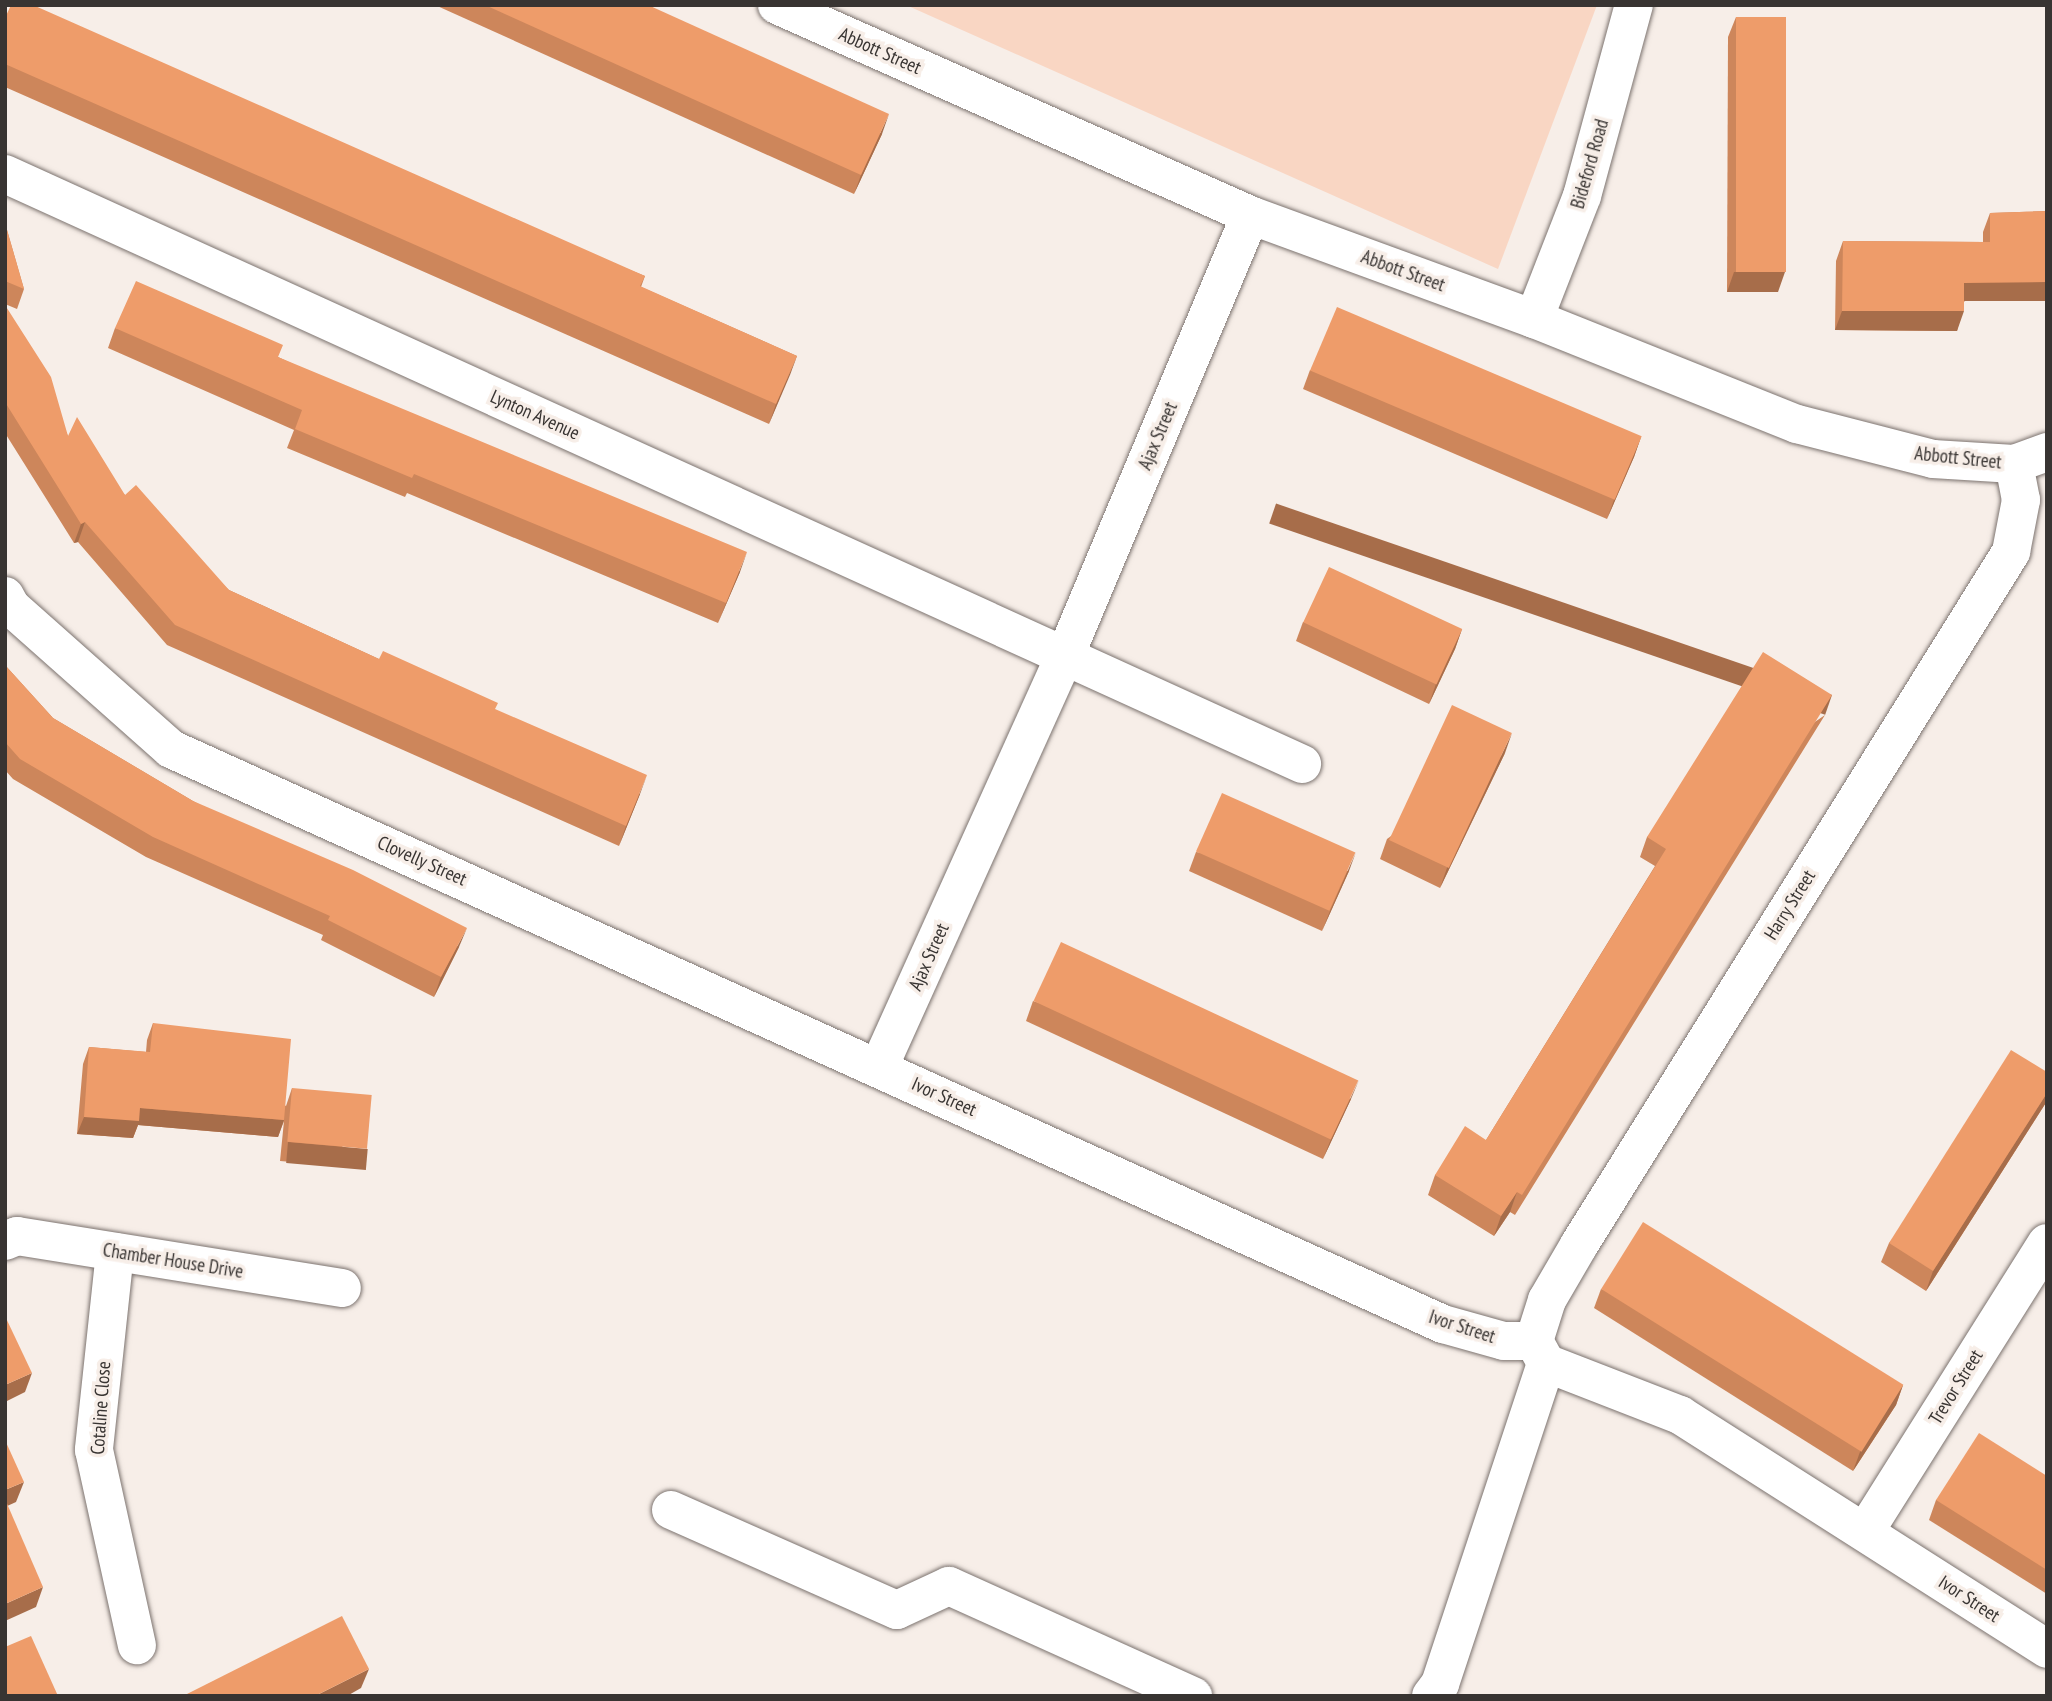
<!DOCTYPE html>
<style>
body{margin:0}
#map{position:relative;width:2052px;height:1701px;overflow:hidden;background:#f7eee8;font-family:"PT Sans Narrow",sans-serif}
div>[style]{position:absolute}
.green>*{inset:0;background:#f9d6c3}
.roads{filter:drop-shadow(0 0 2px #7c736f) drop-shadow(0 0 2px #7c736f)}
.minor>*{height:38px;margin:-19px;padding:0 19px;transform-origin:19px;border-radius:19px;background:#fff}
.wall>*{inset:0;background:#cd865b}
.shaded-wall>*{inset:0;background:#a76d4a;transform-origin:0 0}
.building>*{inset:0;background:#ee9c6a;transform-origin:0 0}
span{translate:-50% -50%;white-space:nowrap;text-align:center;line-height:1.15;-webkit-text-stroke:7px #f7eee8;paint-order:stroke}
.street-label{font-size:19px;color:#383432}
.frame{position:absolute;inset:0;border:7px solid #383432;pointer-events:none}
</style>
<div id="map">
<div class="green">
<div style="clip-path:polygon(906px 5px,1597px 5px,1498px 269px)"></div>
</div>
<div class="roads">
<div class="minor">
<div style="left:777px;top:5px;width:518px;rotate:23.94deg"></div>
<div style="left:1250px;top:215px;width:302px;rotate:20.1deg"></div>
<div style="left:1534px;top:319px;width:283px;rotate:21.8deg"></div>
<div style="left:1797px;top:424px;width:140px;rotate:14.4deg"></div>
<div style="left:1933px;top:459px;width:81px;rotate:3.5deg"></div>
<div style="left:2014px;top:464px;width:35px;rotate:-20deg"></div>
<div style="left:5px;top:174px;width:1425px;rotate:24.46deg"></div>
<div style="left:1534px;top:319px;width:132px;rotate:-68.7deg"></div>
<div style="left:1582px;top:196px;width:198px;rotate:-74.8deg"></div>
<div style="left:5px;top:596px;width:13px;rotate:61deg"></div>
<div style="left:11px;top:607px;width:214px;rotate:41.6deg"></div>
<div style="left:171px;top:749px;width:1396px;rotate:24.33deg"></div>
<div style="left:1443px;top:1324px;width:63px;rotate:15.6deg"></div>
<div style="left:1504px;top:1341px;width:30px"></div>
<div style="left:879px;top:1067px;width:451px;rotate:-65.7deg"></div>
<div style="left:1065px;top:656px;width:478px;rotate:-67.2deg"></div>
<div style="left:5px;top:1241px;width:13px;rotate:-23deg"></div>
<div style="left:17px;top:1236px;width:329px;rotate:9.1deg"></div>
<div style="left:115px;top:1252px;width:199px;rotate:96.1deg"></div>
<div style="left:94px;top:1450px;width:200px;rotate:77.6deg"></div>
<div style="left:1534px;top:1341px;width:43px;rotate:-72.4deg"></div>
<div style="left:1547px;top:1300px;width:64px;rotate:-59.8deg"></div>
<div style="left:1579px;top:1245px;width:817px;rotate:-58.06deg"></div>
<div style="left:2011px;top:552px;width:53px;rotate:-79.1deg"></div>
<div style="left:2021px;top:500px;width:37px;rotate:-101deg"></div>
<div style="left:1534px;top:1341px;width:25px;rotate:61deg"></div>
<div style="left:1546px;top:1363px;width:144px;rotate:21.2deg"></div>
<div style="left:1680px;top:1415px;width:435px;rotate:32.5deg"></div>
<div style="left:671px;top:1510px;width:247px;rotate:23.9deg"></div>
<div style="left:897px;top:1610px;width:57px;rotate:-24.8deg"></div>
<div style="left:949px;top:1586px;width:268px;rotate:24.3deg"></div>
<div style="left:1866px;top:1530px;width:339px;rotate:-57.8deg"></div>
<div style="left:1431px;top:1696px;width:15px;rotate:-53deg"></div>
<div style="left:1440px;top:1684px;width:338px;rotate:-71.7deg"></div>
</div>
</div>
<div class="wall">
<div style="clip-path:polygon(435px 5px,648px 5px,882px 134px,854px 194px)"></div>
<div style="clip-path:polygon(1736px 17px,1778px 292px,1727px 292px,1728px 37px)"></div>
<div style="clip-path:polygon(5px 18px,645px 276px,641px 287px,797px 356px,769px 424px,5px 87px)"></div>
<div style="clip-path:polygon(2047px 211px,1964px 302px,1957px 331px,1835px 330px,1836px 261px,1843px 241px,1983px 242px,1983px 232px,1990px 213px)"></div>
<div style="clip-path:polygon(5px 223px,24px 289px,17px 309px,5px 304px)"></div>
<div style="clip-path:polygon(5px 305px,68px 436px,125px 495px,229px 590px,379px 659px,495px 710px,640px 794px,619px 846px,167px 645px,78px 542px,74px 543px,5px 433px)"></div>
<div style="clip-path:polygon(115px 328px,278px 357px,740px 572px,718px 623px,407px 493px,405px 497px,287px 448px,294px 430px,108px 348px)"></div>
<div style="clip-path:polygon(1310px 370px,1641px 437px,1634px 457px,1607px 519px,1303px 389px)"></div>
<div style="clip-path:polygon(1303px 622px,1462px 629px,1455px 649px,1429px 704px,1296px 641px)"></div>
<div style="clip-path:polygon(5px 665px,53px 718px,193px 801px,459px 947px,434px 997px,321px 940px,323px 935px,146px 857px,13px 779px,5px 770px)"></div>
<div style="clip-path:polygon(1825px 715px,1515px 1215px,1510px 1212px,1494px 1236px,1428px 1195px,1435px 1175px,1486px 1140px,1655px 866px,1640px 857px,1647px 837px)"></div>
<div style="clip-path:polygon(1505px 753px,1440px 888px,1380px 859px,1387px 839px)"></div>
<div style="clip-path:polygon(1196px 852px,1349px 871px,1322px 931px,1189px 871px)"></div>
<div style="clip-path:polygon(1033px 1001px,1351px 1099px,1323px 1159px,1026px 1021px)"></div>
<div style="clip-path:polygon(153px 1023px,286px 1106px,292px 1088px,361px 1168px,280px 1161px,284px 1121px,278px 1137px,138px 1125px,133px 1138px,77px 1134px,83px 1064px,89px 1047px,146px 1052px,147px 1040px)"></div>
<div style="clip-path:polygon(2047px 1072px,2047px 1101px,1926px 1291px,1881px 1262px,1889px 1243px)"></div>
<div style="clip-path:polygon(1601px 1289px,1903px 1385px,1896px 1405px,1853px 1471px,1594px 1308px)"></div>
<div style="clip-path:polygon(2047px 1476px,2047px 1594px,1929px 1520px,1936px 1500px)"></div>
</div>
<div class="shaded-wall">
<div style="clip-path:polygon(889px 114px,882px 134px,854px 194px,861px 175px)"></div>
<div style="clip-path:polygon(1734px 272px,1785px 272px,1778px 292px,1727px 292px)"></div>
<div style="left:2047px;top:282px;width:19px;height:83px;rotate:90deg"></div>
<div style="clip-path:polygon(1842px 311px,1964px 311px,1957px 331px,1835px 330px)"></div>
<div style="clip-path:polygon(797px 356px,790px 375px,769px 424px,776px 404px)"></div>
<div style="clip-path:polygon(1641px 437px,1634px 457px,1607px 519px,1614px 500px)"></div>
<div style="clip-path:polygon(85px 522px,78px 542px,74px 543px,81px 524px)"></div>
<div style="clip-path:polygon(747px 552px,740px 572px,718px 623px,726px 603px)"></div>
<div style="clip-path:polygon(1462px 629px,1455px 649px,1429px 704px,1436px 684px)"></div>
<div style="left:1832px;top:695px;width:21px;height:588px;rotate:109deg"></div>
<div style="clip-path:polygon(1512px 733px,1505px 753px,1440px 888px,1447px 868px)"></div>
<div style="clip-path:polygon(647px 775px,640px 794px,619px 846px,626px 826px)"></div>
<div style="clip-path:polygon(1356px 852px,1349px 871px,1322px 931px,1330px 911px)"></div>
<div style="clip-path:polygon(467px 928px,459px 947px,434px 997px,441px 977px)"></div>
<div style="clip-path:polygon(1359px 1080px,1351px 1099px,1323px 1159px,1331px 1139px)"></div>
<div style="clip-path:polygon(2047px 1093px,2047px 1101px,1926px 1291px,1933px 1271px)"></div>
<div style="clip-path:polygon(140px 1108px,284px 1120px,278px 1137px,138px 1125px,133px 1138px,77px 1134px,84px 1117px)"></div>
<div style="left:288px;top:1142px;width:80px;height:21px;rotate:5deg"></div>
<div style="clip-path:polygon(1517px 1192px,1510px 1212px,1494px 1236px,1501px 1216px)"></div>
<div style="clip-path:polygon(32px 1373px,25px 1392px,5px 1402px,5px 1385px)"></div>
<div style="clip-path:polygon(1903px 1385px,1896px 1405px,1853px 1471px,1860px 1452px)"></div>
<div style="clip-path:polygon(24px 1482px,16px 1502px,5px 1507px,5px 1490px)"></div>
<div style="clip-path:polygon(43px 1587px,36px 1607px,5px 1621px,5px 1604px)"></div>
<div style="clip-path:polygon(369px 1669px,361px 1688px,347px 1696px,315px 1696px)"></div>
</div>
<div class="building">
<div style="clip-path:polygon(11px 5px,33px 5px,645px 276px,640px 286px,797px 356px,776px 404px,5px 64px,5px 18px)"></div>
<div style="clip-path:polygon(485px 5px,648px 5px,889px 114px,861px 175px)"></div>
<div style="left:1736px;top:17px;width:50px;height:255px"></div>
<div style="clip-path:polygon(2047px 211px,2047px 282px,1964px 283px,1964px 311px,1842px 311px,1843px 241px,1990px 242px,1990px 213px)"></div>
<div style="clip-path:polygon(5px 223px,24px 289px,5px 281px)"></div>
<div style="clip-path:polygon(136px 281px,283px 345px,278px 357px,747px 552px,726px 603px,414px 474px,412px 478px,295px 429px,302px 410px,115px 328px)"></div>
<div style="clip-path:polygon(5px 305px,51px 377px,68px 436px,77px 417px,125px 495px,136px 485px,229px 590px,379px 659px,383px 651px,498px 703px,495px 709px,647px 775px,626px 826px,175px 625px,85px 522px,81px 524px,5px 402px)"></div>
<div style="left:1337px;top:307px;width:331px;height:69px;rotate:23deg"></div>
<div style="left:1329px;top:567px;width:147px;height:61px;rotate:25deg"></div>
<div style="clip-path:polygon(1763px 652px,1832px 695px,1522px 1195px,1517px 1192px,1501px 1216px,1435px 1175px,1465px 1126px,1486px 1140px,1666px 849px,1647px 837px)"></div>
<div style="clip-path:polygon(5px 665px,53px 718px,193px 801px,353px 870px,467px 928px,441px 977px,328px 920px,330px 916px,153px 837px,20px 759px,5px 742px)"></div>
<div style="left:1452px;top:705px;width:66px;height:149px;rotate:25deg"></div>
<div style="left:1222px;top:793px;width:146px;height:64px;rotate:24deg"></div>
<div style="left:1061px;top:942px;width:328px;height:65px;rotate:25deg"></div>
<div style="clip-path:polygon(153px 1023px,291px 1039px,284px 1120px,140px 1108px,139px 1121px,84px 1117px,89px 1047px,150px 1052px)"></div>
<div style="clip-path:polygon(2011px 1050px,2047px 1072px,2047px 1093px,1933px 1271px,1889px 1243px)"></div>
<div style="left:292px;top:1088px;width:80px;height:54px;rotate:5deg"></div>
<div style="left:1643px;top:1222px;width:307px;height:79px;rotate:32deg"></div>
<div style="clip-path:polygon(5px 1316px,32px 1373px,5px 1385px)"></div>
<div style="clip-path:polygon(1979px 1433px,2047px 1476px,2047px 1570px,1936px 1500px)"></div>
<div style="clip-path:polygon(5px 1440px,24px 1482px,5px 1490px)"></div>
<div style="clip-path:polygon(5px 1499px,43px 1587px,5px 1604px)"></div>
<div style="clip-path:polygon(342px 1616px,369px 1669px,315px 1696px,183px 1696px)"></div>
<div style="clip-path:polygon(31px 1636px,58px 1696px,5px 1696px,5px 1647px)"></div>
</div>
<div class="street-label">
<span style="left:880px;top:51px;rotate:24deg">Abbott Street</span>
<span style="left:1590px;top:164px;rotate:-74deg">Bideford Road</span>
<span style="left:1403px;top:271px;rotate:20deg">Abbott Street</span>
<span style="left:535px;top:415px;rotate:24deg">Lynton Avenue</span>
<span style="left:1158px;top:436px;rotate:-67deg">Ajax Street</span>
<span style="left:1958px;top:458px;rotate:6deg">Abbott Street</span>
<span style="left:422px;top:861px;rotate:24deg">Clovelly Street</span>
<span style="left:1790px;top:905px;rotate:-58deg">Harry Street</span>
<span style="left:929px;top:957px;rotate:-66deg">Ajax Street</span>
<span style="left:944px;top:1097px;rotate:24deg">Ivor Street</span>
<span style="left:173px;top:1261px;rotate:9deg">Chamber House Drive</span>
<span style="left:1462px;top:1327px;rotate:18deg">Ivor Street</span>
<span style="left:1956px;top:1387px;rotate:-58deg">Trevor Street</span>
<span style="left:101px;top:1408px;rotate:-86deg">Cotaline Close</span>
<span style="left:1969px;top:1599px;rotate:33deg">Ivor Street</span>
</div>
<div class="frame"></div>
</div>
